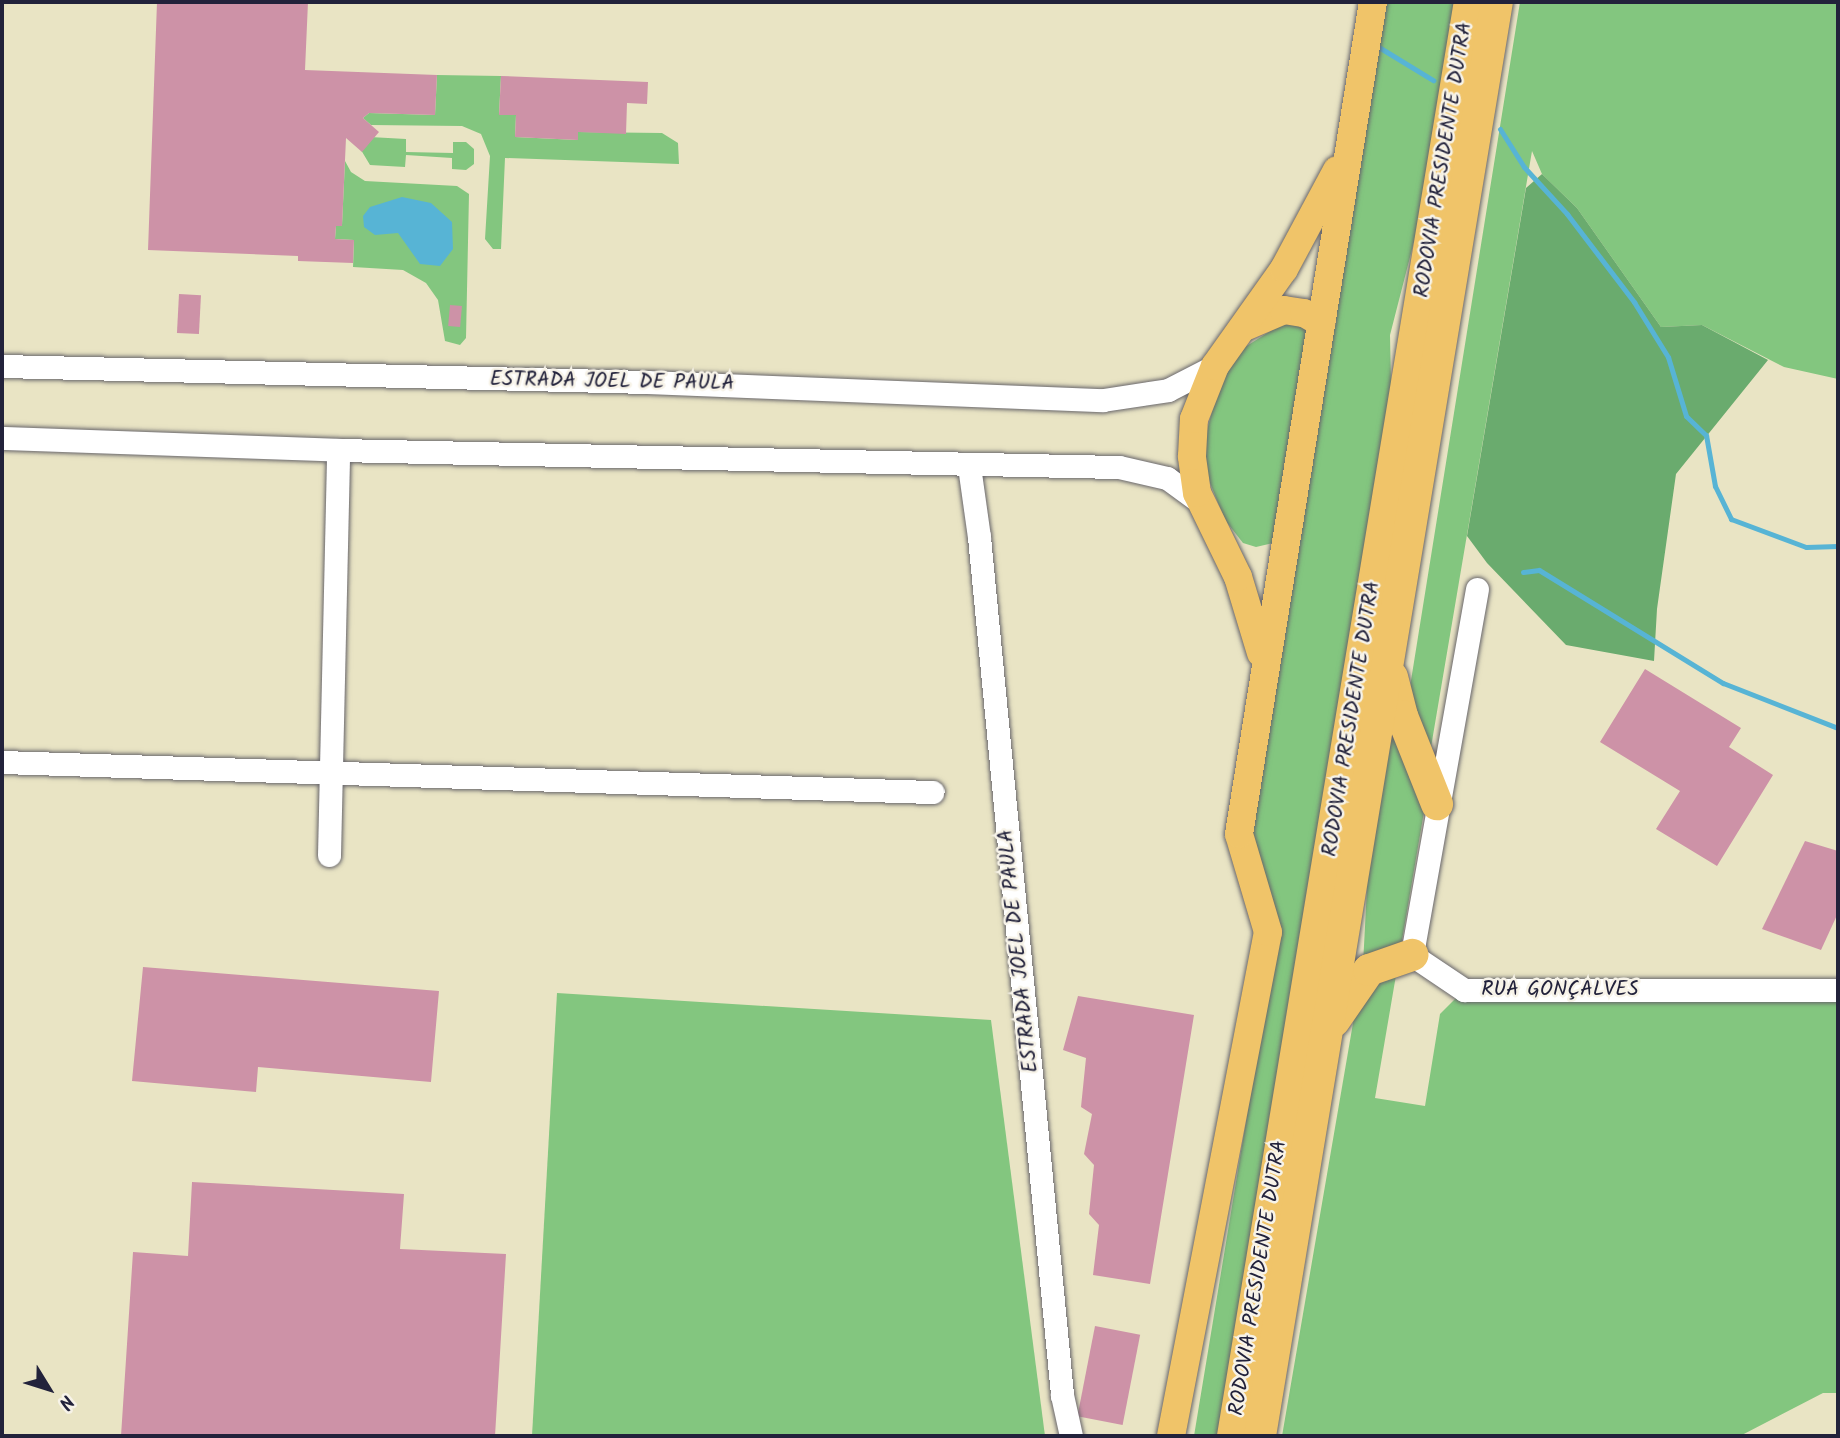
<!DOCTYPE html>
<meta charset="utf-8">
<style>
body{margin:0}
#map{position:relative;width:1840px;height:1438px;overflow:hidden;background:#e9e4c4;font-family:Kalam,sans-serif}
div>[style]{position:absolute}
.green>*{inset:0;background:#83c67f}
.forest>*{inset:0;background:#6aab6e}
.water>*{inset:0;background:#57b4d5}
.stream>*{height:5px;margin:-2.5px;padding:0 2.5px;transform-origin:2.5px;border-radius:2.5px;background:#57b4d5}
.building>*{inset:0;background:#cd92a7;transform-origin:0 0}
.roads{filter:drop-shadow(0 0 2px #68666b) drop-shadow(0 0 2px #68666b)}
.minor>*{height:23px;margin:-11.5px;padding:0 11.5px;transform-origin:11.5px;border-radius:11.5px;background:#fff}
.major>*{height:28px;margin:-14px;padding:0 14px;transform-origin:14px;border-radius:14px;background:#f0c469}
.highway>*{height:32px;margin:-16px;padding:0 16px;transform-origin:16px;border-radius:16px;background:#f0c469}
span{translate:-50% -50%;white-space:nowrap;text-align:center;line-height:1.15;-webkit-text-stroke:5px #f7f3e8;paint-order:stroke}
.street-label{font-size:21px;color:#22223b}
.frame{position:absolute;inset:0;border:4px solid #22223b;pointer-events:none}
.north{position:absolute;left:14px;top:1354px;width:70px;height:70px;-webkit-text-stroke:5px #f7f3e8;paint-order:stroke;rotate:128deg;font-size:19px;font-weight:700;line-height:28px;text-align:center;color:#22223b}
.north::after{content:'';display:block;margin:auto;width:24px;height:32px;background:#22223b;clip-path:polygon(50% 0,100% 100%,50% 72%,0 100%)}
</style>
<div id="map">
<div class="green">
<div style="clip-path:polygon(1385px 2px,1459px 2px,1427px 191px,1390px 335px,1392px 433px,1221px 1436px,1194px 1436px,1273px 958px,1250px 838px)"></div>
<div style="clip-path:polygon(1520px 2px,1838px 2px,1838px 379px,1784px 367px,1702px 325px,1661px 327px,1577px 208px,1542px 174px,1532px 151px,1429px 759px,1409px 693px)"></div>
<div style="clip-path:polygon(437px 75px,501px 76px,499px 114px,516px 115px,515px 137px,578px 140px,578px 132px,662px 133px,678px 143px,679px 164px,505px 158px,501px 249px,493px 249px,485px 239px,490px 156px,481px 134px,462px 126px,371px 125px,363px 118px,369px 113px,435px 115px)"></div>
<div style="clip-path:polygon(370px 137px,406px 139px,406px 152px,453px 153px,453px 142px,466px 142px,474px 149px,474px 164px,466px 170px,452px 169px,452px 158px,406px 155px,405px 167px,370px 165px,361px 150px)"></div>
<div style="clip-path:polygon(345px 161px,351px 172px,365px 181px,457px 186px,469px 194px,466px 338px,460px 345px,445px 341px,438px 300px,426px 283px,403px 270px,353px 267px,354px 240px,335px 239px,336px 226px,342px 225px)"></div>
<div style="clip-path:polygon(1286px 321px,1308px 328px,1273px 543px,1256px 547px,1243px 543px,1225px 520px,1208px 478px,1204px 442px,1219px 385px,1245px 347px)"></div>
<div style="clip-path:polygon(1393px 717px,1425px 806px,1375px 1098px,1425px 1106px,1440px 1014px,1458px 996px,1838px 997px,1838px 1393px,1823px 1393px,1740px 1436px,1282px 1436px,1363px 965px,1368px 868px)"></div>
<div style="clip-path:polygon(557px 993px,991px 1020px,1045px 1436px,532px 1436px)"></div>
</div>
<div class="forest">
<div style="clip-path:polygon(1542px 174px,1577px 208px,1661px 327px,1702px 325px,1768px 360px,1676px 474px,1657px 609px,1654px 661px,1566px 645px,1487px 563px,1467px 536px,1526px 188px)"></div>
</div>
<div class="water">
<div style="clip-path:polygon(402px 197px,431px 203px,452px 222px,453px 249px,440px 266px,420px 264px,398px 233px,375px 235px,364px 227px,363px 216px,370px 207px)"></div>
</div>
<div class="stream">
<div style="left:1377px;top:46px;width:66px;rotate:31.3deg"></div>
<div style="left:1500px;top:129px;width:45px;rotate:57.7deg"></div>
<div style="left:1524px;top:167px;width:64px;rotate:47.5deg"></div>
<div style="left:1567px;top:214px;width:111px;rotate:52.7deg"></div>
<div style="left:1634px;top:302px;width:65px;rotate:58.3deg"></div>
<div style="left:1668px;top:357px;width:62px;rotate:73deg"></div>
<div style="left:1686px;top:416px;width:28px;rotate:44deg"></div>
<div style="left:1706px;top:435px;width:52px;rotate:80deg"></div>
<div style="left:1715px;top:486px;width:37px;rotate:64deg"></div>
<div style="left:1731px;top:519px;width:80px;rotate:20.5deg"></div>
<div style="left:1806px;top:547px;width:32px;rotate:-2deg"></div>
<div style="left:1523px;top:572px;width:16px;rotate:-7deg"></div>
<div style="left:1539px;top:570px;width:216px;rotate:31.6deg"></div>
<div style="left:1723px;top:683px;width:123px;rotate:21.4deg"></div>
</div>
<div class="building">
<div style="clip-path:polygon(157px 2px,308px 2px,305px 70px,437px 75px,435px 115px,369px 113px,363px 118px,379px 132px,362px 152px,346px 138px,342px 226px,336px 226px,335px 239px,354px 240px,353px 263px,298px 261px,298px 256px,148px 250px)"></div>
<div style="clip-path:polygon(501px 76px,648px 82px,647px 104px,627px 103px,626px 134px,578px 132px,578px 140px,515px 137px,516px 115px,499px 115px)"></div>
<div style="left:179px;top:294px;width:22px;height:39px;rotate:3deg"></div>
<div style="left:450px;top:305px;width:12px;height:21px;rotate:5deg"></div>
<div style="clip-path:polygon(1645px 669px,1741px 728px,1729px 747px,1773px 775px,1717px 866px,1656px 829px,1680px 791px,1600px 742px)"></div>
<div style="clip-path:polygon(1805px 841px,1838px 851px,1838px 913px,1821px 950px,1762px 929px)"></div>
<div style="clip-path:polygon(143px 967px,439px 991px,431px 1082px,258px 1067px,256px 1092px,132px 1081px)"></div>
<div style="clip-path:polygon(1078px 996px,1194px 1015px,1150px 1284px,1093px 1275px,1099px 1225px,1089px 1214px,1094px 1165px,1084px 1154px,1092px 1114px,1081px 1107px,1086px 1058px,1063px 1050px)"></div>
<div style="clip-path:polygon(192px 1182px,404px 1194px,400px 1249px,506px 1254px,495px 1436px,121px 1436px,133px 1252px,188px 1256px)"></div>
<div style="left:1095px;top:1326px;width:46px;height:92px;rotate:11deg"></div>
</div>
<div class="roads">
<div class="minor">
<div style="left:2px;top:366px;width:645px;rotate:1.42deg"></div>
<div style="left:647px;top:382px;width:456px;rotate:2.3deg"></div>
<div style="left:1103px;top:400px;width:66px;rotate:-8.7deg"></div>
<div style="left:1168px;top:390px;width:53px;rotate:-27.1deg"></div>
<div style="left:2px;top:438px;width:336px;rotate:2deg"></div>
<div style="left:338px;top:450px;width:781px;rotate:1.25deg"></div>
<div style="left:1119px;top:467px;width:49px;rotate:12.9deg"></div>
<div style="left:1167px;top:478px;width:41px;rotate:36deg"></div>
<div style="left:969px;top:466px;width:72px;rotate:82deg"></div>
<div style="left:979px;top:537px;width:862px;rotate:84.47deg"></div>
<div style="left:1062px;top:1395px;width:42px;rotate:77.6deg"></div>
<div style="left:1477px;top:589px;width:372px;rotate:100.1deg"></div>
<div style="left:1412px;top:955px;width:63px;rotate:33.9deg"></div>
<div style="left:1464px;top:990px;width:374px"></div>
<div style="left:2px;top:762px;width:931px;rotate:1.85deg"></div>
<div style="left:329px;top:855px;width:405px;rotate:-88.7deg"></div>
</div>
<div class="major">
<div style="left:1247px;top:326px;width:40px;rotate:-23.4deg"></div>
<div style="left:1284px;top:310px;width:20px;rotate:9deg"></div>
<div style="left:1304px;top:313px;width:20px;rotate:30deg"></div>
<div style="left:1261px;top:653px;width:79px;rotate:-106.8deg"></div>
<div style="left:1238px;top:577px;width:93px;rotate:-116deg"></div>
<div style="left:1197px;top:493px;width:37px;rotate:-98deg"></div>
<div style="left:1192px;top:456px;width:37px;rotate:-87deg"></div>
<div style="left:1194px;top:419px;width:57px;rotate:-68.4deg"></div>
<div style="left:1215px;top:366px;width:119px;rotate:-54.6deg"></div>
<div style="left:1284px;top:269px;width:112px;rotate:-61.8deg"></div>
<div style="left:1171px;top:1436px;width:513px;rotate:-79.11deg"></div>
<div style="left:1268px;top:932px;width:102px;rotate:-106.5deg"></div>
<div style="left:1239px;top:834px;width:843px;rotate:-80.85deg"></div>
</div>
<div class="highway">
<div style="left:1392px;top:677px;width:40px;rotate:75.6deg"></div>
<div style="left:1402px;top:716px;width:95px;rotate:68.3deg"></div>
<div style="left:1334px;top:1021px;width:62px;rotate:-55.5deg"></div>
<div style="left:1369px;top:970px;width:46px;rotate:-19.2deg"></div>
<div style="left:1233px;top:1436px;width:1453px;rotate:-80.62deg"></div>
<div style="left:1260px;top:1436px;width:1453px;rotate:-80.62deg"></div>
</div>
</div>
<div class="street-label">
<span style="left:1444px;top:160px;rotate:-81deg">RODOVIA PRESIDENTE DUTRA</span>
<span style="left:612px;top:382px;rotate:1deg">ESTRADA JOEL DE PAULA</span>
<span style="left:1352px;top:719px;rotate:-81deg">RODOVIA PRESIDENTE DUTRA</span>
<span style="left:1019px;top:951px;rotate:-96deg">ESTRADA JOEL DE PAULA</span>
<span style="left:1560px;top:990px">RUA GONÇALVES</span>
<span style="left:1259px;top:1278px;rotate:-81deg">RODOVIA PRESIDENTE DUTRA</span>
</div>
<div class="frame"></div>
<div class="north">N</div>
</div>
